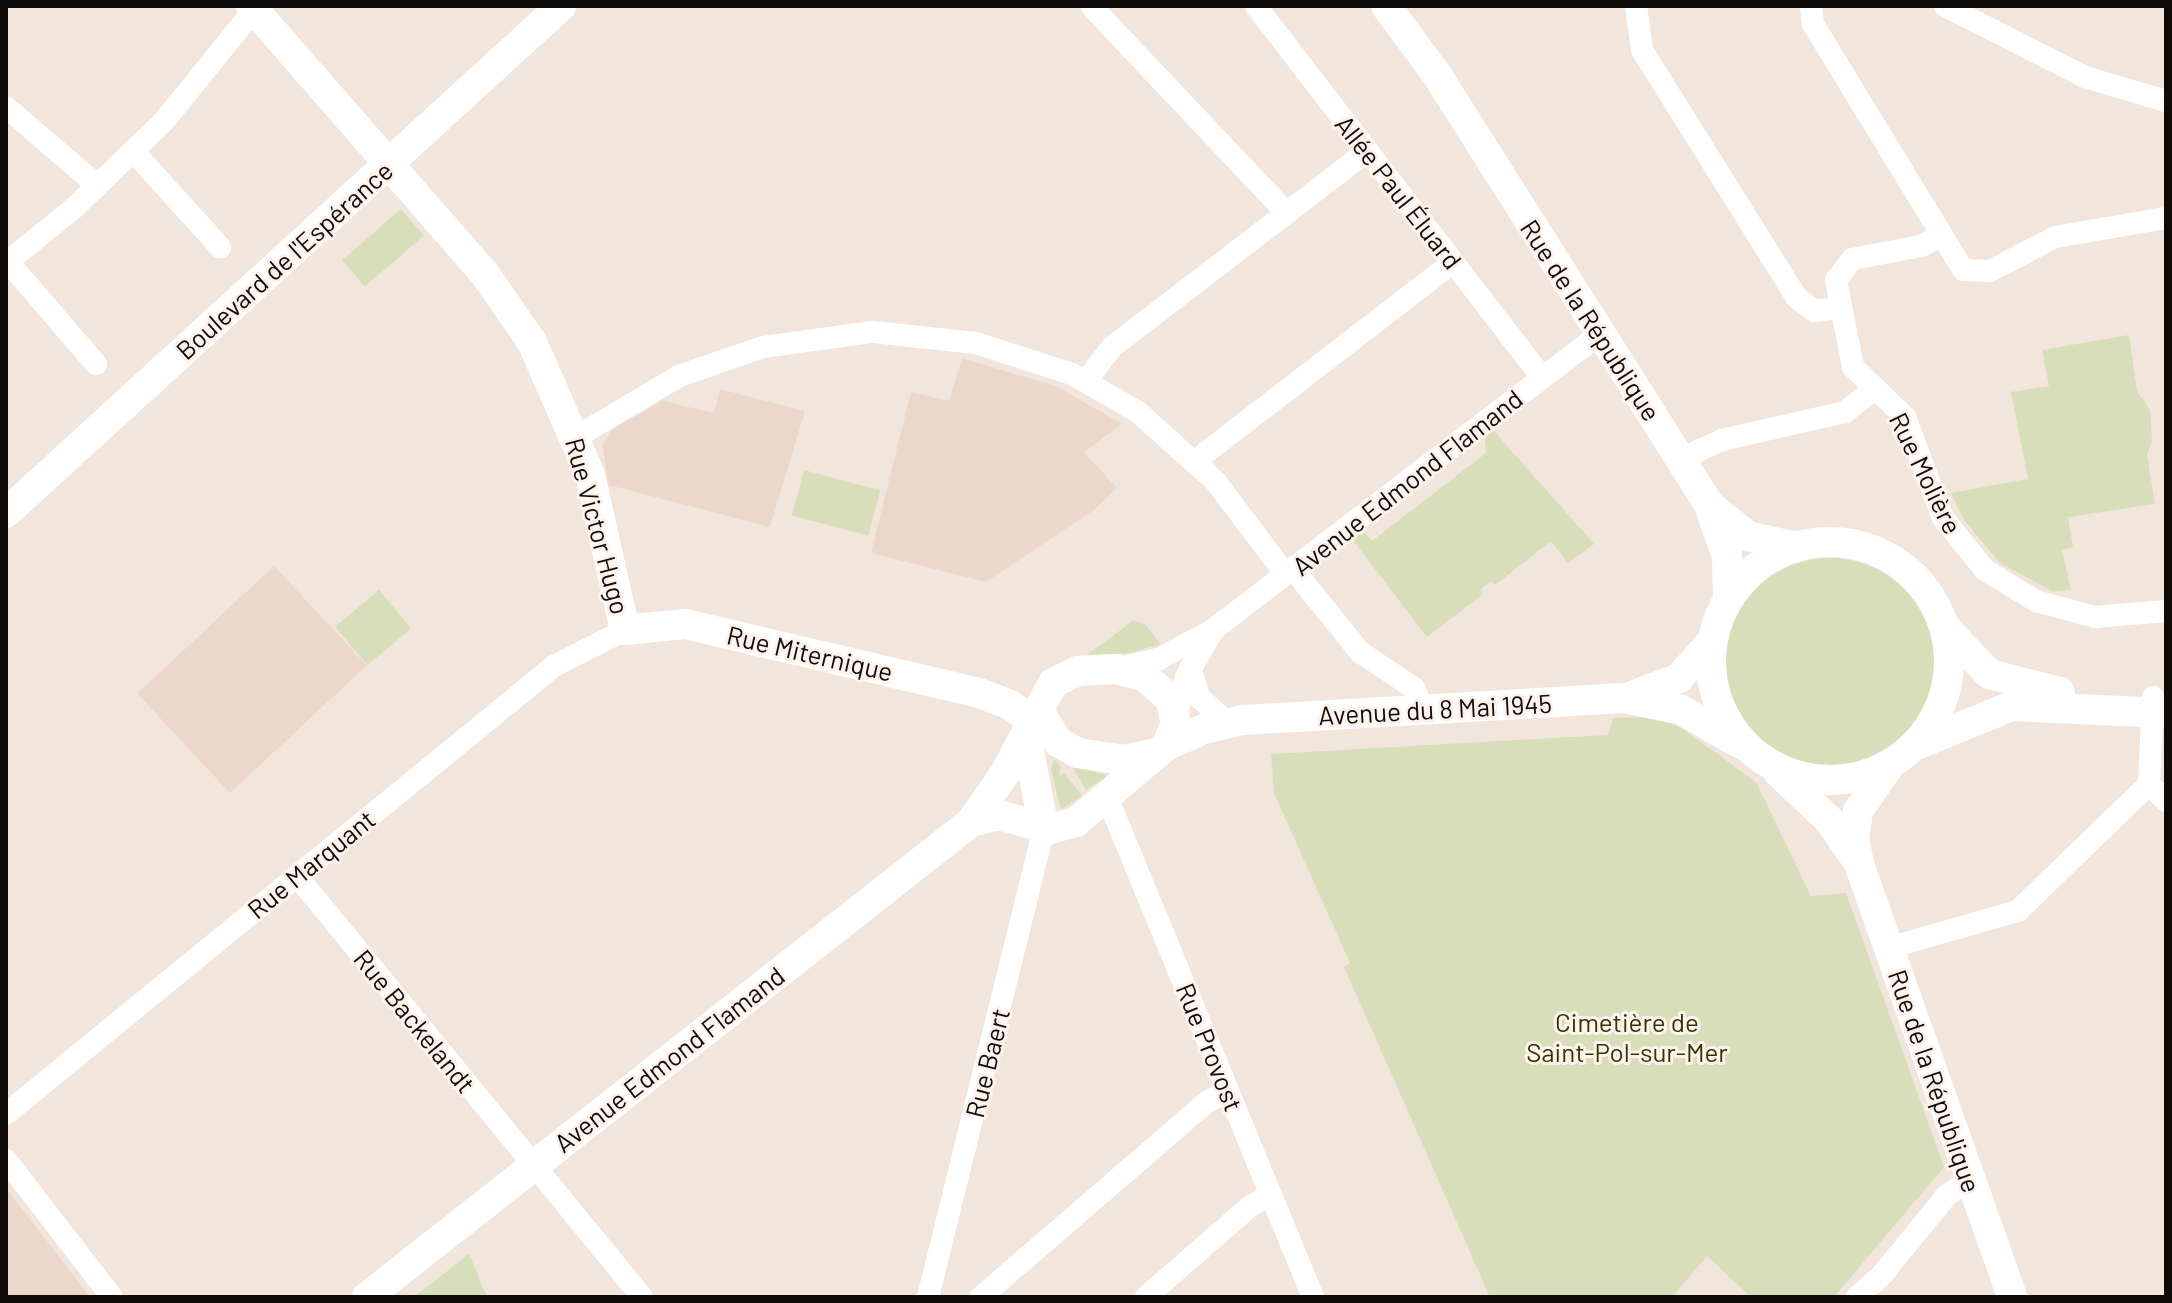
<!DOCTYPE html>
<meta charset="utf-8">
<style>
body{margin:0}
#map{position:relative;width:2172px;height:1303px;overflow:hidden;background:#f2e5dc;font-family:Barlow,sans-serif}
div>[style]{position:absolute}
.built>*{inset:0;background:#ecd8cb;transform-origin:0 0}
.green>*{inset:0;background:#d8deb9;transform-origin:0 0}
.round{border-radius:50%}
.street>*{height:22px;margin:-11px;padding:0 11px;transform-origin:11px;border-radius:11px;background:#fff}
.secondary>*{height:30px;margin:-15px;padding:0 15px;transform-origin:15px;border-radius:15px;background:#fff}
.secondary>.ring{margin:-15px;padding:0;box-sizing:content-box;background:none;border:30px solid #fff;border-radius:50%}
span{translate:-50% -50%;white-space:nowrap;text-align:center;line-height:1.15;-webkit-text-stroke:6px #fef3ec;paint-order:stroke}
.street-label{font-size:26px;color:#0f0b09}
.park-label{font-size:26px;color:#313600}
.frame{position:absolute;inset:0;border:8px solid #0f0b09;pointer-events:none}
</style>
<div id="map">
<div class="built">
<div style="clip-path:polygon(962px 358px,1058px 387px,1122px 424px,1084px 452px,1117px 488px,1094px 510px,986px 582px,871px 553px,911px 392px,949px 401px)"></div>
<div style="clip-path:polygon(720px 389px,805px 411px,770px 527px,609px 485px,602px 445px,613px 429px,663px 401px,714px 413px)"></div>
<div style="left:274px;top:566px;width:136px;height:187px;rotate:47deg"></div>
<div style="clip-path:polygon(6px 1188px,90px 1297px,6px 1297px)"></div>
</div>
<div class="green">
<div style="left:401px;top:209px;width:35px;height:78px;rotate:49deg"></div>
<div style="clip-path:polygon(2129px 335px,2137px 391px,2150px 410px,2152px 441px,2147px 455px,2155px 504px,2068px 517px,2073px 547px,2062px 550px,2071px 590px,2052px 591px,2000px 563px,1964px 520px,1951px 493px,2028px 479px,2011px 392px,2049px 386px,2042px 350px)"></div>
<div style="clip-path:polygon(1494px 431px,1594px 544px,1568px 563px,1551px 541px,1495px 585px,1491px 581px,1480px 590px,1483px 594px,1427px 637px,1352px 539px,1363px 531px,1372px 541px,1486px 453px,1485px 437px)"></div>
<div style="left:804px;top:470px;width:79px;height:47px;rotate:15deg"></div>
<div class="round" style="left:1726px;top:558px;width:208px;height:208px"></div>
<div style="left:379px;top:590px;width:50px;height:57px;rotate:50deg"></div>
<div style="clip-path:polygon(1134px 620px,1146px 625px,1160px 644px,1129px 653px,1087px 655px)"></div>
<div style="clip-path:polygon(1653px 717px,1680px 727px,1756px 782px,1811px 896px,1846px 893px,1944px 1167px,1834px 1297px,1751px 1297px,1707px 1256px,1672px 1297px,1490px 1297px,1344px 967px,1350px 963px,1274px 793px,1271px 754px,1608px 735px,1613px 718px)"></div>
<div style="clip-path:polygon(1054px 759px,1061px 767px,1059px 776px,1064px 773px,1082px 795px,1061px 810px,1051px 770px)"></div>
<div style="clip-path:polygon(1073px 767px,1103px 774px,1107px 777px,1086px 790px)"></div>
<div style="clip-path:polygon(469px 1254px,487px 1297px,414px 1297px)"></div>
</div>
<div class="street">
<div style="left:1091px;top:6px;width:285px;rotate:46.6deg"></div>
<div style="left:1256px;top:6px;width:469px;rotate:52.4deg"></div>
<div style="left:1636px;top:6px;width:44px;rotate:82.2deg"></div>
<div style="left:1642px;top:50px;width:292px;rotate:58deg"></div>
<div style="left:1797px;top:298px;width:21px;rotate:37deg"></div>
<div style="left:1814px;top:311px;width:26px;rotate:-7deg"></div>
<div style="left:1811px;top:6px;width:18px;rotate:84deg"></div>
<div style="left:1813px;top:24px;width:288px;rotate:58.6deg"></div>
<div style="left:1963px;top:270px;width:27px;rotate:2deg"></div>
<div style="left:1990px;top:271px;width:73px;rotate:-27.6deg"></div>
<div style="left:2055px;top:237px;width:113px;rotate:-9.7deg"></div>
<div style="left:1945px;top:6px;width:157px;rotate:26.9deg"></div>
<div style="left:2085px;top:77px;width:84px;rotate:16.5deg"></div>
<div style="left:6px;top:107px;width:121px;rotate:40.7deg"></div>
<div style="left:133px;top:151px;width:130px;rotate:47.8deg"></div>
<div style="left:1940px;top:236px;width:21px;rotate:152deg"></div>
<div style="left:1921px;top:246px;width:70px;rotate:169.3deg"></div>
<div style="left:1852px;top:259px;width:26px;rotate:127deg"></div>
<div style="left:1836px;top:280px;width:89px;rotate:78.9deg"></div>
<div style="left:1853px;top:367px;width:72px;rotate:43.9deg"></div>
<div style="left:1905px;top:417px;width:108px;rotate:69.4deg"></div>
<div style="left:1943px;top:518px;width:67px;rotate:51.1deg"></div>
<div style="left:1985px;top:570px;width:60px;rotate:31.3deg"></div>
<div style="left:2036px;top:601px;width:61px;rotate:15.2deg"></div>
<div style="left:2095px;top:617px;width:71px;rotate:-4.8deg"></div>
<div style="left:8px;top:262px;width:135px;rotate:49.2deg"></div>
<div style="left:6px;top:263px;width:87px;rotate:-39deg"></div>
<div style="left:74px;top:208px;width:125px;rotate:-44deg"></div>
<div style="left:164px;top:121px;width:148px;rotate:-51deg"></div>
<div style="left:1086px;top:381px;width:43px;rotate:-52.6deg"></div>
<div style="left:1112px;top:347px;width:322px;rotate:-37.5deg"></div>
<div style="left:576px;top:437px;width:120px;rotate:-30.6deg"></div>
<div style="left:679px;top:376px;width:89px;rotate:-19deg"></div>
<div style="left:763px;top:347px;width:111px;rotate:-7.8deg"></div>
<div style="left:873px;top:332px;width:104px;rotate:6.1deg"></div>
<div style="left:976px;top:343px;width:101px;rotate:17.9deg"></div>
<div style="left:1072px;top:374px;width:76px;rotate:29.9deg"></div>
<div style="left:1138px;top:412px;width:105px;rotate:41.9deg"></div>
<div style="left:1216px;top:482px;width:116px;rotate:53deg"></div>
<div style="left:1680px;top:459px;width:46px;rotate:-24.3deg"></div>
<div style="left:1722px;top:440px;width:126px;rotate:-12.8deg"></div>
<div style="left:1845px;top:412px;width:36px;rotate:-38deg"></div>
<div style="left:1195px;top:461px;width:326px;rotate:-37.6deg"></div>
<div style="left:1293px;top:569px;width:107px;rotate:51.1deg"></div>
<div style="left:1360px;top:652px;width:65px;rotate:33.7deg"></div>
<div style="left:1414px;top:688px;width:24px;rotate:66deg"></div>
<div style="left:1118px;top:668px;width:42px;rotate:-12.4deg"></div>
<div style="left:1159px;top:659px;width:63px;rotate:-28.6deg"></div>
<div style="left:1214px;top:629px;width:486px;rotate:-37.4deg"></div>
<div style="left:1190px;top:668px;width:32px;rotate:72deg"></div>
<div style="left:1200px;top:698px;width:25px;rotate:42deg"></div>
<div style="left:2153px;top:697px;width:87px;rotate:92.6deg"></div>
<div style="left:2149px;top:784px;width:24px;rotate:45deg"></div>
<div style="left:1176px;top:718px;width:42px;rotate:-76.3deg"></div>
<div style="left:1186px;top:677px;width:50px;rotate:-59.8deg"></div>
<div style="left:1107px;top:797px;width:541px;rotate:67.61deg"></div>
<div style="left:297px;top:876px;width:544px;rotate:50.67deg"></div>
<div style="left:1888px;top:948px;width:135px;rotate:-15.9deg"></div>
<div style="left:2018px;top:911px;width:182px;rotate:-44.1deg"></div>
<div style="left:6px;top:1114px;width:708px;rotate:-39.27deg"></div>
<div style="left:554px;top:666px;width:80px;rotate:-26.9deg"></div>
<div style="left:6px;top:1160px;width:173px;rotate:52.3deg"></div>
<div style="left:928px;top:1297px;width:482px;rotate:-76.1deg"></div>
<div style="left:981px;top:1297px;width:298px;rotate:-40.8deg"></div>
<div style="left:1207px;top:1102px;width:24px;rotate:-28deg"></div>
<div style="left:1146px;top:1297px;width:137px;rotate:-41.1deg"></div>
<div style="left:1249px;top:1207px;width:25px;rotate:-29deg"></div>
<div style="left:1857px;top:1297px;width:32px;rotate:-41deg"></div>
<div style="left:1881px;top:1276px;width:104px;rotate:-50.8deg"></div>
<div style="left:1947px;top:1195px;width:27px;rotate:-33deg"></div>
</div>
<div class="secondary">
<div style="left:251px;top:6px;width:359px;rotate:48.9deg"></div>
<div style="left:487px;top:277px;width:79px;rotate:55.3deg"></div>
<div style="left:532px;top:342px;width:145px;rotate:66.4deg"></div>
<div style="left:590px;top:475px;width:159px;rotate:77.3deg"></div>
<div style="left:625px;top:630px;width:60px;rotate:-5.7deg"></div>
<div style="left:685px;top:624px;width:302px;rotate:13.2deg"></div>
<div style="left:979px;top:693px;width:33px;rotate:21deg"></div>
<div style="left:1010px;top:705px;width:49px;rotate:35deg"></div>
<div style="left:1386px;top:6px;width:86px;rotate:53.5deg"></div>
<div style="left:1437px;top:75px;width:507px;rotate:57.66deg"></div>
<div style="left:1708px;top:503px;width:56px;rotate:70.3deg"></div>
<div style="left:1727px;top:556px;width:43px;rotate:88.7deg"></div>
<div style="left:1713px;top:508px;width:45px;rotate:38.7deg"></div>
<div style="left:1748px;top:536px;width:49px;rotate:12.9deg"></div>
<div style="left:6px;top:513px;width:752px;rotate:-42.41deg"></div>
<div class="ring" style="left:1711px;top:542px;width:208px;height:208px"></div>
<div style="left:1944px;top:626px;width:66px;rotate:46.8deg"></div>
<div style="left:1989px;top:674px;width:73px;rotate:14.2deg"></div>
<div style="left:1629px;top:699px;width:53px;rotate:11.9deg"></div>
<div style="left:1681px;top:710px;width:67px;rotate:29.6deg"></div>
<div style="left:1042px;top:716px;width:31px;rotate:58deg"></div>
<div style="left:1058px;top:742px;width:23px;rotate:29deg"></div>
<div style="left:1078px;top:753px;width:47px;rotate:8.7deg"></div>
<div style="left:1124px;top:760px;width:35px;rotate:-12deg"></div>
<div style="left:1026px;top:735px;width:96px;rotate:79.2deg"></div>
<div style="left:1916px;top:745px;width:104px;rotate:-22.1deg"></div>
<div style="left:2012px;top:706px;width:154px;rotate:2.6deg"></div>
<div style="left:1166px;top:746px;width:42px;rotate:-24.1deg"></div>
<div style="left:1204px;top:729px;width:40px;rotate:-13deg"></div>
<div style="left:1243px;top:720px;width:385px;rotate:-3.3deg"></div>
<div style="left:1627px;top:698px;width:56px;rotate:-21deg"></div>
<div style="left:1679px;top:678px;width:50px;rotate:-48.3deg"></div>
<div style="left:1890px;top:765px;width:56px;rotate:124.8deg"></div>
<div style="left:1858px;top:811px;width:27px;rotate:98deg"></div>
<div style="left:1854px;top:838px;width:26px;rotate:79deg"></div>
<div style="left:1859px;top:864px;width:459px;rotate:70.5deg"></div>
<div style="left:1779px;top:773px;width:69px;rotate:43.2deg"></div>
<div style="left:1829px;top:820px;width:47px;rotate:55.3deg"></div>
<div style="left:367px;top:1297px;width:768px;rotate:-38.18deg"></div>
<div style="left:971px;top:822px;width:60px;rotate:-55.2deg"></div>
<div style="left:1005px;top:773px;width:102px;rotate:-61.9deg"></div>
<div style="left:1053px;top:683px;width:28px;rotate:-26deg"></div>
<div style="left:1078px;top:671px;width:38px;rotate:-3deg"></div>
<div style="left:1116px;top:669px;width:30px;rotate:15deg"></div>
<div style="left:1145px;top:677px;width:33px;rotate:41deg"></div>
<div style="left:1170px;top:699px;width:25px;rotate:76deg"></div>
<div style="left:1176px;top:723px;width:25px;rotate:113deg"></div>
<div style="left:1166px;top:746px;width:118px;rotate:139.8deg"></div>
<div style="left:1076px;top:822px;width:28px;rotate:165deg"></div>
<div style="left:1049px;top:829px;width:52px;rotate:-164.4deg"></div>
<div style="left:999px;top:815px;width:29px;rotate:166deg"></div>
</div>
<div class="street-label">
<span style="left:1399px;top:192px;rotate:52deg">Allée Paul Éluard</span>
<span style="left:284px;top:260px;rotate:-42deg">Boulevard de l'Espérance</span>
<span style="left:1591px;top:320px;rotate:57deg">Rue de la République</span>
<span style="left:1926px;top:473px;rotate:64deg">Rue Molière</span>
<span style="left:1407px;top:482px;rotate:-38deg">Avenue Edmond Flamand</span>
<span style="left:598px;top:526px;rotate:75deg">Rue Victor Hugo</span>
<span style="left:810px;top:653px;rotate:13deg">Rue Miternique</span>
<span style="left:1435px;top:709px;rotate:-3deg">Avenue du 8 Mai 1945</span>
<span style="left:311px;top:864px;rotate:-39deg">Rue Marquant</span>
<span style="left:415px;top:1021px;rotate:51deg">Rue Backelandt</span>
<span style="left:1210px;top:1047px;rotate:68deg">Rue Provost</span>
<span style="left:669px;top:1059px;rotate:-38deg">Avenue Edmond Flamand</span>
<span style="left:987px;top:1063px;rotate:-76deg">Rue Baert</span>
<span style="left:1935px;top:1081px;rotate:71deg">Rue de la République</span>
</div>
<div class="park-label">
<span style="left:1627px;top:1037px">Cimetière de<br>Saint-Pol-sur-Mer</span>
</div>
<div class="frame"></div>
</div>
